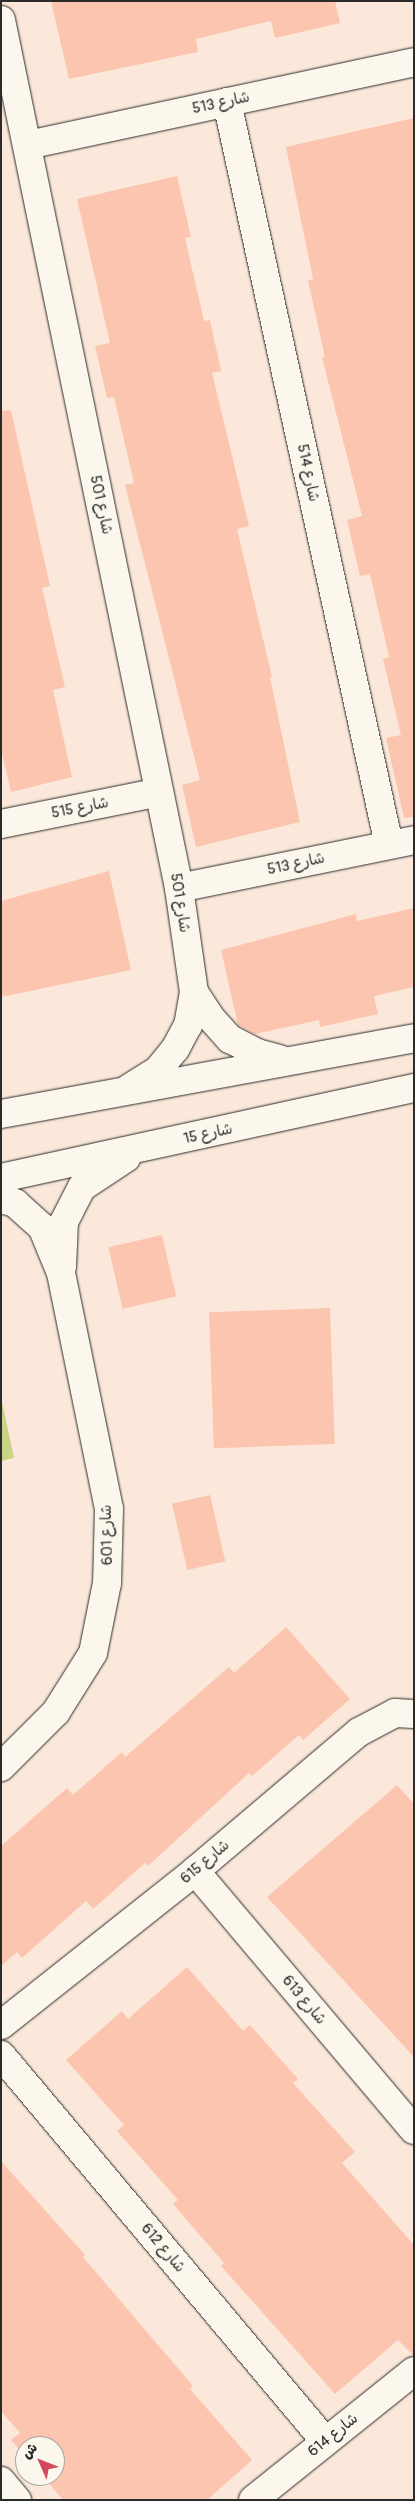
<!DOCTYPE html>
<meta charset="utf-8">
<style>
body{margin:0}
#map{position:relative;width:415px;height:2501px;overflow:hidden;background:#fbe8da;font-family:Pangolin,"Playpen Sans Arabic",sans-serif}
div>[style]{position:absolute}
.green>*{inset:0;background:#c8d386}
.building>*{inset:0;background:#fcc5b0;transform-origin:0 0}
.roads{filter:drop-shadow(0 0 1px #2b2b2b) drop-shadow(0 0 1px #2b2b2b)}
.minor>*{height:28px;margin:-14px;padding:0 14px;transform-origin:14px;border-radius:14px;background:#fbf7ec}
span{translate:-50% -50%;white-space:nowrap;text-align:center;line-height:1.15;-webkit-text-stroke:4.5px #fbf7ec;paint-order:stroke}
.street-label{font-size:15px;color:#2b2b2b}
.frame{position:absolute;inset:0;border:2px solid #2b2b2b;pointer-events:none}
.north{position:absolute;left:15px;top:2436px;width:50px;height:50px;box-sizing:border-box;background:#fbf7ec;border:1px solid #a8a59f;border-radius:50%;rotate:314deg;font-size:14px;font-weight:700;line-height:20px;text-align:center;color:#2b2b2b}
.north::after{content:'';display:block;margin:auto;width:18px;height:22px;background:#d1495b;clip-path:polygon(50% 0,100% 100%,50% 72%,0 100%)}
</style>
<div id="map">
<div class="green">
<div style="clip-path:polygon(1px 1397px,14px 1458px,1px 1461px)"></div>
</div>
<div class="building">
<div style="clip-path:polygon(51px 1px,335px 1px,340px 23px,275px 38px,271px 21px,196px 39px,198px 52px,69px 79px)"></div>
<div style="clip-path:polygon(414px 118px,414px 817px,404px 818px,386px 738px,401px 735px,383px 659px,389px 657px,370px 574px,360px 576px,347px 520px,362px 516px,322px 357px,325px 357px,308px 281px,313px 279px,286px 147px)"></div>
<div style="clip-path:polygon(177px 176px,191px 237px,185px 238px,204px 321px,210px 320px,221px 371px,212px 373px,249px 526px,237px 529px,272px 677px,270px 677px,300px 822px,196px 847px,182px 785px,200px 780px,125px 485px,134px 483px,114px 397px,107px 398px,95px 346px,110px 343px,77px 199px)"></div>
<div style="clip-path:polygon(11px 410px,50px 586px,42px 588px,65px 687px,53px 690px,72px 777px,11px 792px,1px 750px,1px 411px)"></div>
<div style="clip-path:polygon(109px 871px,131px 970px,1px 997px,1px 901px)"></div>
<div style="clip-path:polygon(414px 908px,414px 987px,374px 996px,378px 1014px,320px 1027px,319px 1020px,255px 1034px,238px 1025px,221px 950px,356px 914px,357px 921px)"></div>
<div style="left:162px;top:1235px;width:63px;height:55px;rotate:77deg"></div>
<div style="left:330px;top:1308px;width:136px;height:121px;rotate:88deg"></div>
<div style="left:210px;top:1495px;width:68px;height:39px;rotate:77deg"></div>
<div style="clip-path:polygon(286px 1627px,350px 1699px,303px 1740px,299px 1735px,252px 1776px,249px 1773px,148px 1866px,145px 1863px,93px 1909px,86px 1901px,22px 1958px,17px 1952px,1px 1966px,1px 1846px,67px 1788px,73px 1795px,122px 1752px,125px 1757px,229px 1667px,234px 1673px)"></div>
<div style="clip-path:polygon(397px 1785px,414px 1804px,414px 2057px,267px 1897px)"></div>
<div style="clip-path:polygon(187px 1967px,243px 2031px,250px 2025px,298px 2079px,293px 2083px,355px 2152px,342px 2163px,414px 2245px,414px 2356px,398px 2340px,335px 2394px,221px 2266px,224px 2263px,173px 2204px,178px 2200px,117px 2131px,124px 2125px,66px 2060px,122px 2011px,128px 2019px)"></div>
<div style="clip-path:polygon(1px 2161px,85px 2255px,83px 2257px,193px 2386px,190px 2389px,252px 2460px,207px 2500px,63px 2500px,43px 2476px,55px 2476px,55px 2446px,25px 2446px,25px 2456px,11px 2440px,20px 2433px,1px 2411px)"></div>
</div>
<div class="roads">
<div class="minor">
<div style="left:1px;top:20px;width:886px;rotate:78.41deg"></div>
<div style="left:179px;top:888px;width:105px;rotate:81.8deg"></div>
<div style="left:194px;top:992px;width:34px;rotate:100deg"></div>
<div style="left:188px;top:1025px;width:27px;rotate:118deg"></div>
<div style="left:175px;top:1049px;width:27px;rotate:129deg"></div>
<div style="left:158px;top:1070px;width:34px;rotate:148deg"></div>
<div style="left:227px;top:102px;width:760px;rotate:77.7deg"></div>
<div style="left:28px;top:145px;width:395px;rotate:-12.1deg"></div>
<div style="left:1px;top:824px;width:161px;rotate:-11.4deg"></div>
<div style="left:179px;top:888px;width:240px;rotate:-11.5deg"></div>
<div style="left:194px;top:992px;width:30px;rotate:57deg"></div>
<div style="left:210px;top:1017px;width:30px;rotate:48deg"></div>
<div style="left:230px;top:1039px;width:30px;rotate:27deg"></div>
<div style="left:257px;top:1053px;width:24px;rotate:15deg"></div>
<div style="left:1px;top:1114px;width:420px;rotate:-10.4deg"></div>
<div style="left:1px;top:1178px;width:423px;rotate:-12.3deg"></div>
<div style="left:1px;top:1199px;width:15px;rotate:16deg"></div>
<div style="left:15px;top:1203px;width:36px;rotate:42deg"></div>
<div style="left:42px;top:1227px;width:50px;rotate:67.6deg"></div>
<div style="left:61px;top:1273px;width:241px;rotate:78.5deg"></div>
<div style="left:109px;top:1509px;width:74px;rotate:91.5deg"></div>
<div style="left:107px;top:1583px;width:71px;rotate:101.3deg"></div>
<div style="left:93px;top:1653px;width:70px;rotate:122.1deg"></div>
<div style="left:56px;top:1712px;width:78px;rotate:135deg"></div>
<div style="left:62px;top:1267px;width:45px;rotate:-87.5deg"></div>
<div style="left:64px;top:1222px;width:39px;rotate:-63deg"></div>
<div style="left:82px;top:1187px;width:53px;rotate:-33.4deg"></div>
<div style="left:195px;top:1871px;width:339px;rotate:49.8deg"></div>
<div style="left:1px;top:2025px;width:248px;rotate:-38.4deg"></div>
<div style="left:195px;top:1871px;width:215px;rotate:-40.3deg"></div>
<div style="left:359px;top:1732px;width:41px;rotate:-27.8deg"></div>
<div style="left:395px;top:1713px;width:19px;rotate:3deg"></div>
<div style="left:1px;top:2055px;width:504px;rotate:49.99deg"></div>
<div style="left:1px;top:2481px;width:25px;rotate:50deg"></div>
<div style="left:253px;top:2500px;width:206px;rotate:-38.7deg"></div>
</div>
</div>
<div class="street-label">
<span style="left:221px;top:103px;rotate:-12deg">شارع 513</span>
<span style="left:308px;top:473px;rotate:78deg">شارع 514</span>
<span style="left:101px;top:505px;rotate:78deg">شارع 501</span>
<span style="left:80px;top:808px;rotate:-11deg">شارع 515</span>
<span style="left:296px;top:864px;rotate:-12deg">شارع 513</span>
<span style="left:180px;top:903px;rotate:81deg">شارع 501</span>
<span style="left:208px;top:1134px;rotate:-12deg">شارع 15</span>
<span style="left:107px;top:1535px;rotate:-91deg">شارع 601</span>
<span style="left:205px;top:1862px;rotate:-40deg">شارع 615</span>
<span style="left:304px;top:2000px;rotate:50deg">شارع 613</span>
<span style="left:163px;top:2248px;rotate:50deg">شارع 612</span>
<span style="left:333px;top:2435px;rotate:-39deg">شارع 614</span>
</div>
<div class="frame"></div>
<div class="north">ش</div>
</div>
